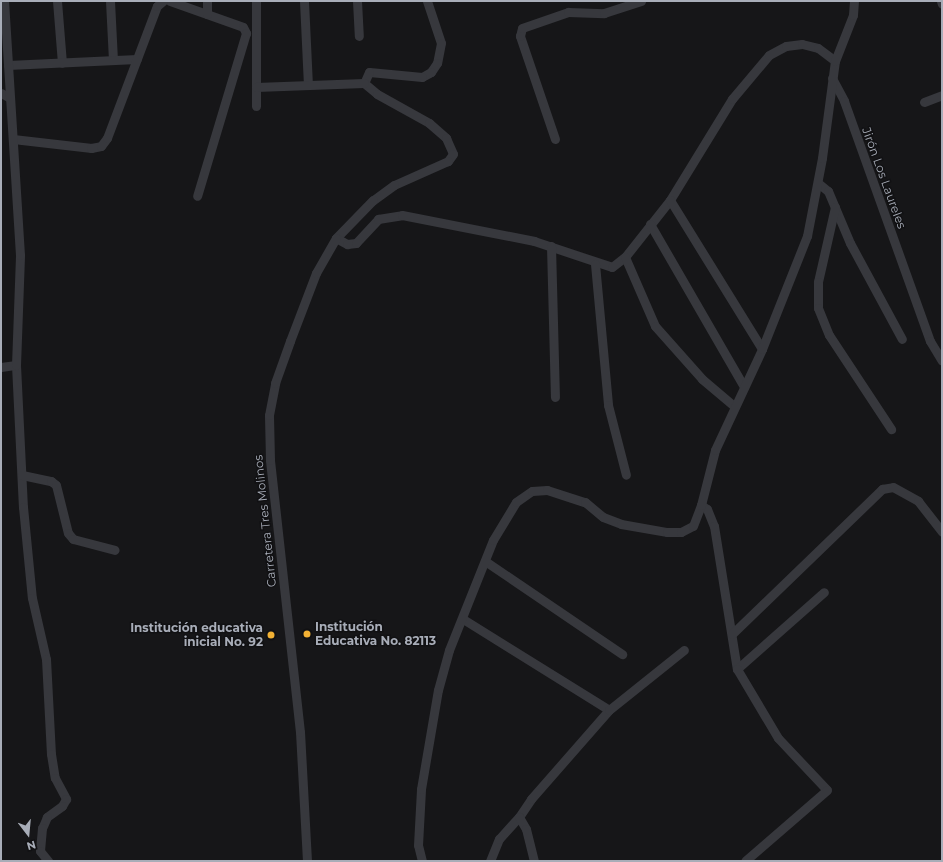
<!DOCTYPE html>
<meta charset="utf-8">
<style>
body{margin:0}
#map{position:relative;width:943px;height:862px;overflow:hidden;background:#161618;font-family:Montserrat,sans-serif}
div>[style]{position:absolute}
.minor>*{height:9px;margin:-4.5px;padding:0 4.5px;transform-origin:4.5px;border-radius:4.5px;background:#37383d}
.dots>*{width:11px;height:11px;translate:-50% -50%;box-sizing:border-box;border:2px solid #111113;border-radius:50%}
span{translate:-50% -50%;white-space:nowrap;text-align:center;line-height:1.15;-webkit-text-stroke:3px #111113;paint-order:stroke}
.street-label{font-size:12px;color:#a8adb8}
.poi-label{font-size:12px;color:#a8adb8;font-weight:700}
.left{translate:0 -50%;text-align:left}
.right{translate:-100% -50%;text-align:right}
.frame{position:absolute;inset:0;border:2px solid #a8adb8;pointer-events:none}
.north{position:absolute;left:8px;top:814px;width:40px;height:40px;-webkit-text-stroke:3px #111113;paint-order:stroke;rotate:164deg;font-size:11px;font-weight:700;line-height:16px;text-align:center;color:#a8adb8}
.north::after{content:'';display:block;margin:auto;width:14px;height:18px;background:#a8adb8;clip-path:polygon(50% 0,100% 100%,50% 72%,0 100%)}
</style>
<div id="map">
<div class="minor">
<div style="left:57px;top:1px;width:62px;rotate:85.4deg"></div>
<div style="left:110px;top:1px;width:59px;rotate:87.1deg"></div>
<div style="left:170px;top:1px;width:77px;rotate:19.6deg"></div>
<div style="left:243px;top:27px;width:7px;rotate:63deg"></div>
<div style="left:246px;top:33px;width:170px;rotate:106.7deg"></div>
<div style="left:207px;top:1px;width:13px;rotate:90deg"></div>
<div style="left:256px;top:1px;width:105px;rotate:90deg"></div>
<div style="left:304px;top:1px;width:84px;rotate:87.3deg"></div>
<div style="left:357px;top:1px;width:35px;rotate:87deg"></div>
<div style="left:427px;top:1px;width:44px;rotate:71.6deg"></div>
<div style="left:441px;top:43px;width:20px;rotate:101deg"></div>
<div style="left:437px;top:63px;width:11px;rotate:124deg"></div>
<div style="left:431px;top:72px;width:10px;rotate:151deg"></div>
<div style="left:422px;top:77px;width:53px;rotate:-174.6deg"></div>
<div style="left:369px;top:72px;width:12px;rotate:114deg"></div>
<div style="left:364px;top:83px;width:17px;rotate:40deg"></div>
<div style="left:377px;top:94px;width:60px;rotate:29.1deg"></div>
<div style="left:429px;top:123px;width:23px;rotate:41deg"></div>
<div style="left:446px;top:138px;width:17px;rotate:66deg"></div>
<div style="left:453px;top:154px;width:9px;rotate:126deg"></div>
<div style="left:448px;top:161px;width:59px;rotate:156deg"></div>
<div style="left:394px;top:185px;width:26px;rotate:144deg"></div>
<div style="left:373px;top:200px;width:53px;rotate:134.2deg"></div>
<div style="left:336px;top:238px;width:13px;rotate:29deg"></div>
<div style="left:347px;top:244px;width:9px;rotate:-6deg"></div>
<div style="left:356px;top:243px;width:33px;rotate:-47deg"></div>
<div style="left:378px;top:219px;width:24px;rotate:-9deg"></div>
<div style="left:402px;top:215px;width:135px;rotate:11.1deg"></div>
<div style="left:534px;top:241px;width:82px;rotate:18.4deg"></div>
<div style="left:612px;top:267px;width:16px;rotate:-38deg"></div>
<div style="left:625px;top:257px;width:73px;rotate:-51.7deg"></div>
<div style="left:670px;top:200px;width:119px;rotate:-58.5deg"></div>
<div style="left:732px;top:99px;width:57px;rotate:-49.9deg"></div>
<div style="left:769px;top:55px;width:19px;rotate:-28deg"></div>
<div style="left:786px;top:46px;width:16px;rotate:-7deg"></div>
<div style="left:802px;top:44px;width:16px;rotate:14deg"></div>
<div style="left:818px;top:48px;width:21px;rotate:37deg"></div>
<div style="left:941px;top:1px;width:3px;rotate:72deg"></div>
<div style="left:8px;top:65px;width:129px;rotate:-2.7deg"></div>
<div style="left:832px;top:78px;width:26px;rotate:62deg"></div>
<div style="left:844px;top:101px;width:255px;rotate:70.3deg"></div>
<div style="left:930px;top:341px;width:23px;rotate:59deg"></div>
<div style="left:256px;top:87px;width:108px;rotate:-2.1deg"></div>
<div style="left:1px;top:93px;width:10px;rotate:29deg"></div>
<div style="left:924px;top:102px;width:19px;rotate:-21deg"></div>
<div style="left:13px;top:139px;width:79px;rotate:6.6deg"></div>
<div style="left:91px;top:148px;width:10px;rotate:-11deg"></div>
<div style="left:101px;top:146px;width:10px;rotate:-53deg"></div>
<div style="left:107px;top:138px;width:141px;rotate:-69.3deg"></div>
<div style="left:157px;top:6px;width:8px;rotate:-40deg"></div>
<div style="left:555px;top:139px;width:109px;rotate:-108.8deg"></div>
<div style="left:520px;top:36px;width:8px;rotate:-76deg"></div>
<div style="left:522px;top:28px;width:49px;rotate:-19.2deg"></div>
<div style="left:568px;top:12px;width:36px;rotate:2deg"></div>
<div style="left:604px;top:13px;width:39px;rotate:-18deg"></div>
<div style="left:818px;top:183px;width:13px;rotate:39deg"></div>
<div style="left:828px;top:191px;width:56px;rotate:67.1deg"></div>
<div style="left:850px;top:243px;width:109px;rotate:61.6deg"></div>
<div style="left:670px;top:200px;width:175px;rotate:58.3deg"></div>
<div style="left:835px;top:207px;width:77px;rotate:102.8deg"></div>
<div style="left:818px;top:282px;width:26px;rotate:90deg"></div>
<div style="left:818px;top:308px;width:29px;rotate:68deg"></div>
<div style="left:829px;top:335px;width:113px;rotate:56.6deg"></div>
<div style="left:650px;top:224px;width:188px;rotate:60deg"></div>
<div style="left:551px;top:246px;width:151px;rotate:88.5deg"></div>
<div style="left:625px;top:257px;width:75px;rotate:66.5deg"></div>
<div style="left:655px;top:326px;width:71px;rotate:48.4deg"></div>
<div style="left:702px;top:379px;width:42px;rotate:40.2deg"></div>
<div style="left:595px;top:264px;width:142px;rotate:84.7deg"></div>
<div style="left:608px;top:405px;width:72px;rotate:75.6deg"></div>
<div style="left:16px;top:365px;width:142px;rotate:87.2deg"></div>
<div style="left:23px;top:507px;width:91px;rotate:84.4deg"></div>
<div style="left:32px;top:598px;width:63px;rotate:77.1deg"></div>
<div style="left:46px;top:659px;width:95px;rotate:87deg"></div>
<div style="left:51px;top:754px;width:24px;rotate:81deg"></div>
<div style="left:55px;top:778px;width:24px;rotate:62deg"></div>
<div style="left:66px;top:799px;width:8px;rotate:120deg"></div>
<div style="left:62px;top:806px;width:19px;rotate:144deg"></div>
<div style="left:47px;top:817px;width:12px;rotate:114deg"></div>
<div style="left:42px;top:828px;width:23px;rotate:95deg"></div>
<div style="left:40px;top:851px;width:13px;rotate:51deg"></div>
<div style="left:1px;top:367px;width:15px;rotate:-8deg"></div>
<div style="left:16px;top:365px;width:110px;rotate:-87.9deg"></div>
<div style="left:20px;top:255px;width:255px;rotate:-93.6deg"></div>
<div style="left:22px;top:475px;width:30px;rotate:12deg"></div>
<div style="left:51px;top:481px;width:6px;rotate:39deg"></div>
<div style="left:56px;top:485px;width:49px;rotate:76deg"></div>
<div style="left:68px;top:533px;width:8px;rotate:50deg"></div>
<div style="left:73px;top:539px;width:43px;rotate:14.7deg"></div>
<div style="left:701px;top:505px;width:7px;rotate:34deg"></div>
<div style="left:707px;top:509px;width:18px;rotate:68deg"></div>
<div style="left:714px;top:526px;width:145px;rotate:80.9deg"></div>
<div style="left:737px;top:669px;width:116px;rotate:-41.5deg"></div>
<div style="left:485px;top:561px;width:166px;rotate:34.2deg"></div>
<div style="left:463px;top:619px;width:172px;rotate:31.9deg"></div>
<div style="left:732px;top:634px;width:209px;rotate:-44deg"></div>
<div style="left:882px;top:489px;width:11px;rotate:-10deg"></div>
<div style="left:893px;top:487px;width:29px;rotate:29deg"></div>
<div style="left:918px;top:501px;width:39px;rotate:52deg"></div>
<div style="left:737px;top:669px;width:80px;rotate:59.3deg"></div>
<div style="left:778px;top:738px;width:71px;rotate:46.7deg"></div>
<div style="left:827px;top:790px;width:108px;rotate:139.1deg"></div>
<div style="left:519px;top:817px;width:22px;rotate:-56deg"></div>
<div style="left:531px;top:799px;width:118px;rotate:-48.8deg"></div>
<div style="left:609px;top:710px;width:96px;rotate:-38.7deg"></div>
<div style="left:307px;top:861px;width:129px;rotate:-93.1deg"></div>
<div style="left:300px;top:732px;width:274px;rotate:-96.3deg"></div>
<div style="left:270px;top:460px;width:45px;rotate:-91.3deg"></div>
<div style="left:269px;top:415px;width:33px;rotate:-79deg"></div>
<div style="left:275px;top:383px;width:45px;rotate:-70.3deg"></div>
<div style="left:290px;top:341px;width:73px;rotate:-69.1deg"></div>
<div style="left:316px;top:273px;width:40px;rotate:-60.3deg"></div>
<div style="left:422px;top:861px;width:16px;rotate:-104deg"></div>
<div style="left:418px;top:845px;width:56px;rotate:-86.9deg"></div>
<div style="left:421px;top:789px;width:100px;rotate:-80.3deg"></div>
<div style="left:438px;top:690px;width:41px;rotate:-74.6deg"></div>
<div style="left:449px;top:650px;width:118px;rotate:-68.2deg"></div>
<div style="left:493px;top:540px;width:44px;rotate:-58.8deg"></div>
<div style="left:516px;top:502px;width:19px;rotate:-35deg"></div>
<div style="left:532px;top:491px;width:15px;rotate:-4deg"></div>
<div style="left:547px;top:490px;width:40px;rotate:18deg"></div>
<div style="left:585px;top:502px;width:23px;rotate:40deg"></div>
<div style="left:603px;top:517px;width:19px;rotate:21deg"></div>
<div style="left:621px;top:524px;width:47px;rotate:9.9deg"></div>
<div style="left:667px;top:532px;width:14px"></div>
<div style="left:681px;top:532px;width:13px;rotate:-27deg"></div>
<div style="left:693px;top:526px;width:22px;rotate:-69deg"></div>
<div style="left:701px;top:505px;width:57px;rotate:-75.7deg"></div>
<div style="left:715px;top:450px;width:111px;rotate:-65deg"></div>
<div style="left:762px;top:349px;width:122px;rotate:-68.3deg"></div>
<div style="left:807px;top:236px;width:79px;rotate:-79.1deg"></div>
<div style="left:822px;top:158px;width:98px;rotate:-82.4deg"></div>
<div style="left:835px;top:61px;width:49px;rotate:-68.6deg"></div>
<div style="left:853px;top:15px;width:14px;rotate:-86deg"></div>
<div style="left:490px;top:861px;width:24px;rotate:-68deg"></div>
<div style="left:499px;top:839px;width:30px;rotate:-48deg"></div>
<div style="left:519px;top:817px;width:14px;rotate:60deg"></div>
<div style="left:526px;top:829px;width:33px;rotate:76deg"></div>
</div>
<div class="dots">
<div style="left:307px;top:634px;background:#f2b134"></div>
<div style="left:271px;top:635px;background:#f2b134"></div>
</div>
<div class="street-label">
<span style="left:884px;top:178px;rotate:70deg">Jirón Los Laureles</span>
<span style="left:265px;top:521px;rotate:-96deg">Carretera Tres Molinos</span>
</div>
<div class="poi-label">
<span class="left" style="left:315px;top:634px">Institución<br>Educativa No. 82113</span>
<span class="right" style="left:263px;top:635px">Institución educativa<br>inicial No. 92</span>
</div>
<div class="frame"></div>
<div class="north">N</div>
</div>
